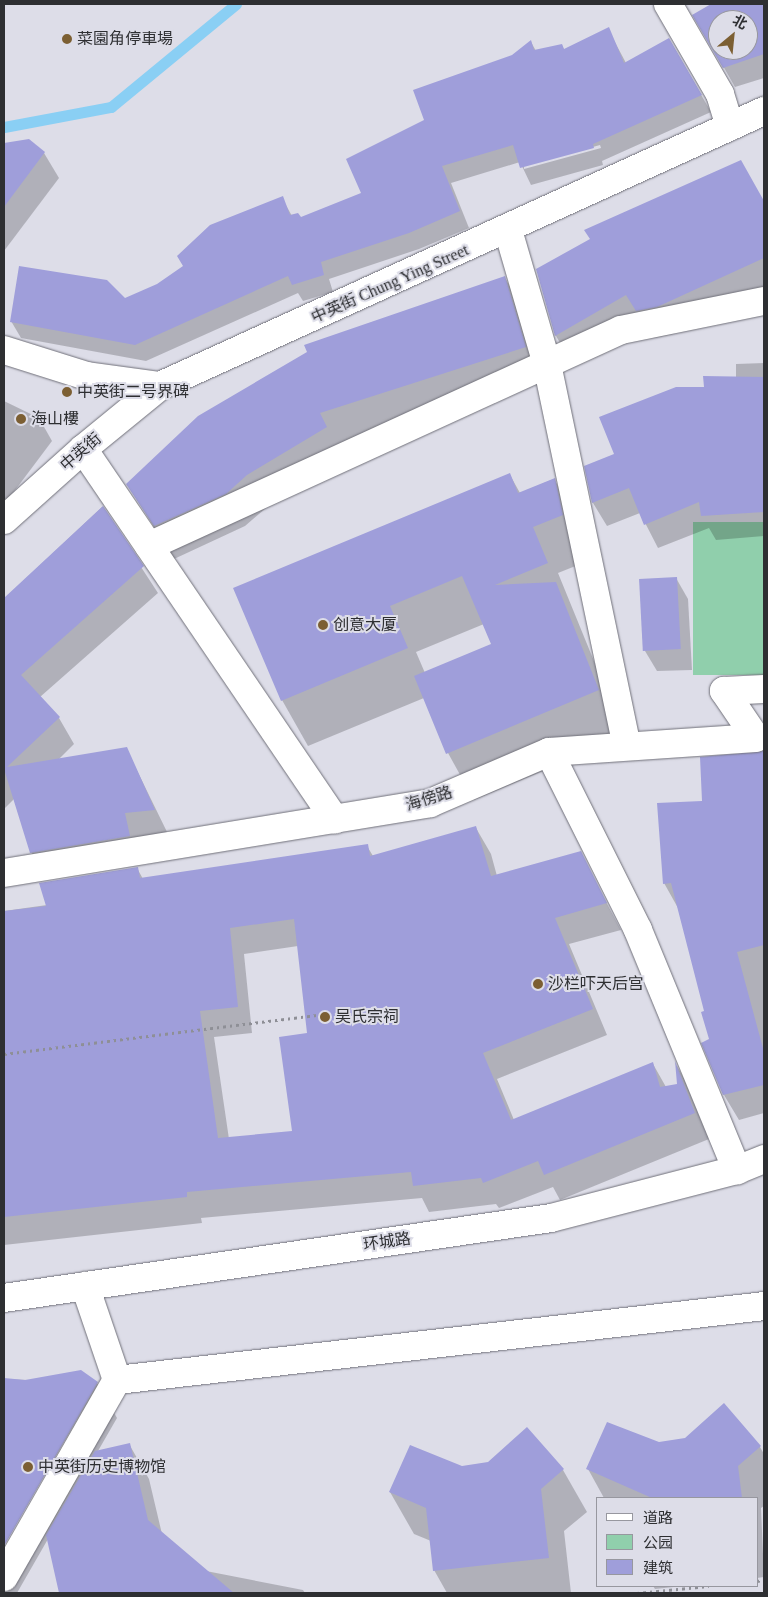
<!DOCTYPE html>
<meta charset="utf-8">
<style>
body{margin:0}
#map{position:relative;width:768px;height:1597px;overflow:hidden;background:#dddde8;font-family:"Times New Roman","Noto Sans SC",serif}
div>[style]{position:absolute}
.green>*{inset:0;background:#90cfac;transform-origin:0 0}
.shadow>*{inset:0;background:#0003}
.stream>*{height:11px;margin:-5.5px;padding:0 5.5px;transform-origin:5.5px;border-radius:5.5px;background:#8acff4}
.building>*{inset:0;background:#9f9eda;transform-origin:0 0}
.path>*{height:3px;margin-top:-1.5px;transform-origin:0;background:repeating-linear-gradient(90deg,#8e8f96 0 2.5px,transparent 0 6.5px)}
.roads{filter:drop-shadow(0 0 1px #707079) drop-shadow(0 0 1px #707079)}
.street>*{height:28px;margin:-14px;padding:0 14px;transform-origin:14px;border-radius:14px;background:#fff}
.dots>*{width:14px;height:14px;translate:-50% -50%;box-sizing:border-box;border:2px solid #dddde8;border-radius:50%}
span{translate:-50% -50%;white-space:nowrap;text-align:center;line-height:1.15;-webkit-text-stroke:4px #dddde8;paint-order:stroke}
.poi-label{font-size:16px;color:#2e2f32}
.left{translate:0 -50%;text-align:left}
.street-label{font-size:16px;color:#2e2f32}
.frame{position:absolute;inset:0;border:5px solid #2e2f32;pointer-events:none}
.legend{position:absolute;left:596px;top:1497px;width:162px;height:90px;box-sizing:border-box;background:#dddde8;border:1px solid #97979f;margin:0;padding:6px 9px;list-style:none;font-size:15px;color:#2e2f32}
.legend li{display:flex;align-items:center;gap:10px;height:25px}
.legend b{width:25px;border:1px solid #97979f}
.north{position:absolute;left:708px;top:10px;width:50px;height:50px;box-sizing:border-box;background:#dddde8;border:1px solid #97979f;border-radius:50%;rotate:28deg;font-size:14px;font-weight:700;line-height:20px;text-align:center;color:#2e2f32}
.north::after{content:'';display:block;margin:auto;width:18px;height:22px;background:#7c5f33;clip-path:polygon(50% 0,100% 100%,50% 72%,0 100%)}
</style>
<div id="map">
<div class="green">
<div style="left:764px;top:522px;width:153px;height:71px;rotate:90deg"></div>
</div>
<div class="shadow">
<div style="clip-path:polygon(evenodd,715px 4px,764px 4px,764px 78px,735px 87px,694px 15px,715px 4px,718px 20px,748px 20px,748px 50px,718px 50px,718px 20px)"></div>
<div style="clip-path:polygon(evenodd,608px 29px,626px 63px,669px 39px,711px 112px,602px 161px,603px 165px,531px 185px,520px 162px,451px 183px,469px 228px,419px 249px,329px 279px,333px 292px,303px 301px,298px 293px,146px 361px,21px 338px,11px 321px,125px 299px,158px 285px,282px 198px,292px 216px,301px 218px,363px 194px,425px 121px,531px 42px,536px 51px,562px 45px,564px 50px,608px 29px,600px 145px,601px 148px,524px 169px,524px 166px,600px 145px)"></div>
<div style="clip-path:polygon(28px 140px,44px 153px,59px 178px,4px 251px,4px 144px)"></div>
<div style="clip-path:polygon(741px 162px,764px 203px,764px 292px,673px 334px,654px 338px,643px 321px,572px 363px,556px 336px,537px 270px)"></div>
<div style="clip-path:polygon(505px 278px,524px 310px,544px 380px,345px 461px,266px 508px,245px 526px,174px 559px,127px 484px)"></div>
<div style="clip-path:polygon(764px 363px,764px 536px,716px 540px,709px 528px,658px 548px,640px 513px,607px 526px,593px 503px,586px 467px,616px 455px,705px 388px,736px 378px,736px 364px)"></div>
<div style="clip-path:polygon(4px 401px,39px 418px,52px 441px,4px 505px)"></div>
<div style="clip-path:polygon(evenodd,510px 475px,520px 493px,554px 479px,581px 526px,588px 561px,558px 573px,625px 737px,474px 800px,448px 753px,424px 698px,308px 746px,282px 700px,510px 475px,484px 624px,493px 644px,425px 673px,416px 652px,484px 624px)"></div>
<div style="clip-path:polygon(102px 507px,158px 593px,40px 697px,59px 718px,74px 744px,58px 760px,126px 748px,169px 836px,46px 879px,31px 852px,14px 799px,4px 809px,4px 599px)"></div>
<div style="clip-path:polygon(676px 578px,688px 599px,692px 670px,657px 671px,645px 651px)"></div>
<div style="clip-path:polygon(764px 750px,764px 1113px,739px 1120px,724px 1095px,703px 1043px,710px 1040px,706px 1012px,678px 908px,664px 883px,703px 802px)"></div>
<div style="clip-path:polygon(evenodd,476px 828px,491px 854px,497px 876px,580px 853px,621px 930px,569px 944px,607px 1035px,497px 1079px,514px 1120px,653px 1064px,666px 1087px,678px 1085px,677px 1066px,690px 1089px,709px 1139px,560px 1200px,553px 1187px,499px 1208px,496px 1204px,429px 1212px,422px 1198px,201px 1218px,202px 1223px,4px 1245px,4px 911px,47px 905px,137px 868px,143px 879px,367px 846px,373px 856px,476px 828px,298px 946px,308px 1034px,293px 1132px,229px 1139px,214px 1037px,252px 1033px,244px 954px,298px 946px)"></div>
<div style="clip-path:polygon(4px 1379px,97px 1383px,117px 1418px,98px 1451px,129px 1444px,149px 1479px,162px 1534px,206px 1571px,303px 1590px,305px 1593px,60px 1593px,48px 1539px,17px 1593px,4px 1593px,4px 1550px,84px 1408px,4px 1545px)"></div>
<div style="clip-path:polygon(659px 1443px,760px 1447px,764px 1454px,764px 1506px,761px 1508px,764px 1577px,757px 1578px,757px 1498px,604px 1498px,588px 1469px)"></div>
<div style="clip-path:polygon(462px 1467px,563px 1470px,587px 1512px,564px 1531px,571px 1593px,447px 1593px,434px 1570px,431px 1541px,414px 1534px,390px 1492px)"></div>
<div style="clip-path:polygon(653px 1586px,683px 1586px,655px 1589px)"></div>
</div>
<div class="stream">
<div style="left:4px;top:127px;width:109px;rotate:-10.6deg"></div>
<div style="left:111px;top:107px;width:162px;rotate:-39.5deg"></div>
</div>
<div class="building">
<div style="clip-path:polygon(evenodd,711px 4px,764px 4px,764px 54px,723px 68px,692px 15px,711px 4px,718px 20px,748px 20px,748px 50px,718px 50px,718px 20px)"></div>
<div style="clip-path:polygon(609px 27px,624px 63px,669px 38px,702px 95px,593px 144px,594px 148px,520px 168px,513px 145px,442px 166px,460px 211px,409px 233px,321px 262px,324px 275px,292px 285px,288px 276px,135px 345px,10px 322px,19px 266px,107px 280px,125px 298px,157px 284px,183px 266px,177px 256px,210px 225px,283px 196px,290px 215px,298px 213px,301px 217px,361px 193px,346px 159px,424px 120px,413px 90px,512px 55px,531px 40px,534px 50px,562px 44px,564px 49px)"></div>
<div style="clip-path:polygon(29px 139px,45px 152px,4px 207px,4px 143px)"></div>
<div style="clip-path:polygon(741px 160px,764px 201px,764px 258px,657px 307px,636px 311px,626px 295px,555px 336px,536px 269px,590px 239px,584px 230px)"></div>
<div style="clip-path:polygon(505px 276px,526px 347px,320px 413px,327px 427px,247px 475px,226px 494px,154px 526px,126px 484px,198px 416px,307px 352px,304px 345px)"></div>
<div style="clip-path:polygon(703px 376px,764px 377px,764px 512px,701px 516px,699px 502px,644px 525px,629px 488px,592px 503px,584px 466px,614px 454px,599px 417px,676px 387px,704px 387px)"></div>
<div style="clip-path:polygon(510px 473px,518px 493px,555px 478px,563px 515px,533px 527px,548px 563px,495px 585px,556px 582px,599px 690px,446px 754px,414px 676px,491px 644px,462px 576px,390px 606px,408px 648px,281px 701px,233px 588px)"></div>
<div style="clip-path:polygon(103px 506px,144px 566px,21px 675px,60px 717px,7px 767px,127px 747px,155px 810px,125px 813px,130px 836px,30px 853px,4px 769px,4px 598px)"></div>
<div style="left:677px;top:577px;width:72px;height:38px;rotate:87deg"></div>
<div style="clip-path:polygon(764px 751px,764px 945px,737px 952px,764px 1052px,764px 1085px,723px 1095px,701px 1043px,709px 1039px,701px 1012px,704px 1011px,671px 883px,663px 884px,657px 803px,702px 801px,700px 757px)"></div>
<div style="clip-path:polygon(evenodd,476px 826px,491px 876px,581px 851px,607px 903px,555px 918px,593px 1009px,483px 1053px,511px 1120px,653px 1062px,660px 1087px,677px 1084px,675px 1061px,695px 1113px,544px 1175px,538px 1161px,483px 1183px,481px 1178px,413px 1186px,411px 1172px,187px 1192px,187px 1197px,4px 1217px,4px 911px,46px 906px,39px 883px,138px 867px,140px 878px,368px 844px,370px 856px,476px 826px,294px 919px,307px 1033px,279px 1037px,292px 1131px,218px 1138px,200px 1011px,238px 1007px,230px 928px,294px 919px)"></div>
<div style="clip-path:polygon(81px 1370px,98px 1382px,4px 1546px,4px 1378px,25px 1380px)"></div>
<div style="clip-path:polygon(724px 1403px,761px 1446px,738px 1466px,742px 1498px,652px 1498px,586px 1469px,607px 1422px,659px 1442px,685px 1438px)"></div>
<div style="clip-path:polygon(527px 1427px,564px 1469px,541px 1489px,549px 1558px,433px 1571px,426px 1508px,389px 1492px,410px 1445px,462px 1466px,488px 1462px)"></div>
<div style="clip-path:polygon(130px 1443px,148px 1520px,234px 1593px,59px 1593px,46px 1535px,95px 1451px)"></div>
</div>
<div class="path">
<div style="left:4px;top:1054px;width:324px;rotate:-7.1deg"></div>
<div style="left:757px;top:1581px;width:7px;rotate:-8deg"></div>
<div style="left:637px;top:1593px;width:72px;rotate:-5.6deg"></div>
</div>
<div class="roads">
<div class="street">
<div style="left:668px;top:4px;width:104px;rotate:60deg"></div>
<div style="left:720px;top:94px;width:34px;rotate:73deg"></div>
<div style="left:508px;top:230px;width:140px;rotate:73.8deg"></div>
<div style="left:547px;top:364px;width:390px;rotate:78.2deg"></div>
<div style="left:4px;top:350px;width:87px;rotate:17.4deg"></div>
<div style="left:87px;top:376px;width:74px;rotate:7.8deg"></div>
<div style="left:160px;top:386px;width:664px;rotate:-24.48deg"></div>
<div style="left:83px;top:449px;width:448px;rotate:55.8deg"></div>
<div style="left:4px;top:520px;width:106px;rotate:-41.9deg"></div>
<div style="left:83px;top:449px;width:99px;rotate:-39.3deg"></div>
<div style="left:149px;top:546px;width:519px;rotate:-24.59deg"></div>
<div style="left:621px;top:330px;width:146px;rotate:-11.5deg"></div>
<div style="left:549px;top:752px;width:199px;rotate:63.4deg"></div>
<div style="left:638px;top:930px;width:260px;rotate:67.6deg"></div>
<div style="left:4px;top:873px;width:432px;rotate:-9.3deg"></div>
<div style="left:430px;top:803px;width:129px;rotate:-23.2deg"></div>
<div style="left:549px;top:752px;width:207px;rotate:-3.9deg"></div>
<div style="left:756px;top:738px;width:57px;rotate:-124.2deg"></div>
<div style="left:724px;top:691px;width:40px;rotate:-2.9deg"></div>
<div style="left:85px;top:1286px;width:99px;rotate:71.2deg"></div>
<div style="left:117px;top:1380px;width:651px;rotate:-6.52deg"></div>
<div style="left:4px;top:1298px;width:553px;rotate:-8.32deg"></div>
<div style="left:551px;top:1218px;width:192px;rotate:-14.5deg"></div>
<div style="left:737px;top:1170px;width:29px;rotate:-22deg"></div>
<div style="left:4px;top:1577px;width:227px;rotate:-60.2deg"></div>
</div>
</div>
<div class="dots">
<div style="left:67px;top:39px;background:#7c5f33"></div>
<div style="left:67px;top:392px;background:#7c5f33"></div>
<div style="left:21px;top:419px;background:#7c5f33"></div>
<div style="left:323px;top:625px;background:#7c5f33"></div>
<div style="left:538px;top:984px;background:#7c5f33"></div>
<div style="left:325px;top:1017px;background:#7c5f33"></div>
<div style="left:28px;top:1467px;background:#7c5f33"></div>
</div>
<div class="poi-label">
<span class="left" style="left:77px;top:39px">菜園角停車場</span>
<span class="left" style="left:77px;top:392px">中英街二号界碑</span>
<span class="left" style="left:31px;top:419px">海山樓</span>
<span class="left" style="left:333px;top:625px">创意大厦</span>
<span class="left" style="left:548px;top:984px">沙栏吓天后宫</span>
<span class="left" style="left:335px;top:1017px">吴氏宗祠</span>
<span class="left" style="left:38px;top:1467px">中英街历史博物馆</span>
</div>
<div class="street-label">
<span style="left:390px;top:284px;rotate:-24deg">中英街 Chung Ying Street</span>
<span style="left:81px;top:452px;rotate:-41deg">中英街</span>
<span style="left:429px;top:799px;rotate:-17deg">海傍路</span>
<span style="left:387px;top:1242px;rotate:-8deg">环城路</span>
</div>
<div class="frame"></div>
<ul class="legend">
<li><b style="height:6px;background:#fff"></b>道路</li>
<li><b style="height:14px;background:#90cfac"></b>公园</li>
<li><b style="height:14px;background:#9f9eda"></b>建筑</li>
</ul>
<div class="north">北</div>
</div>
